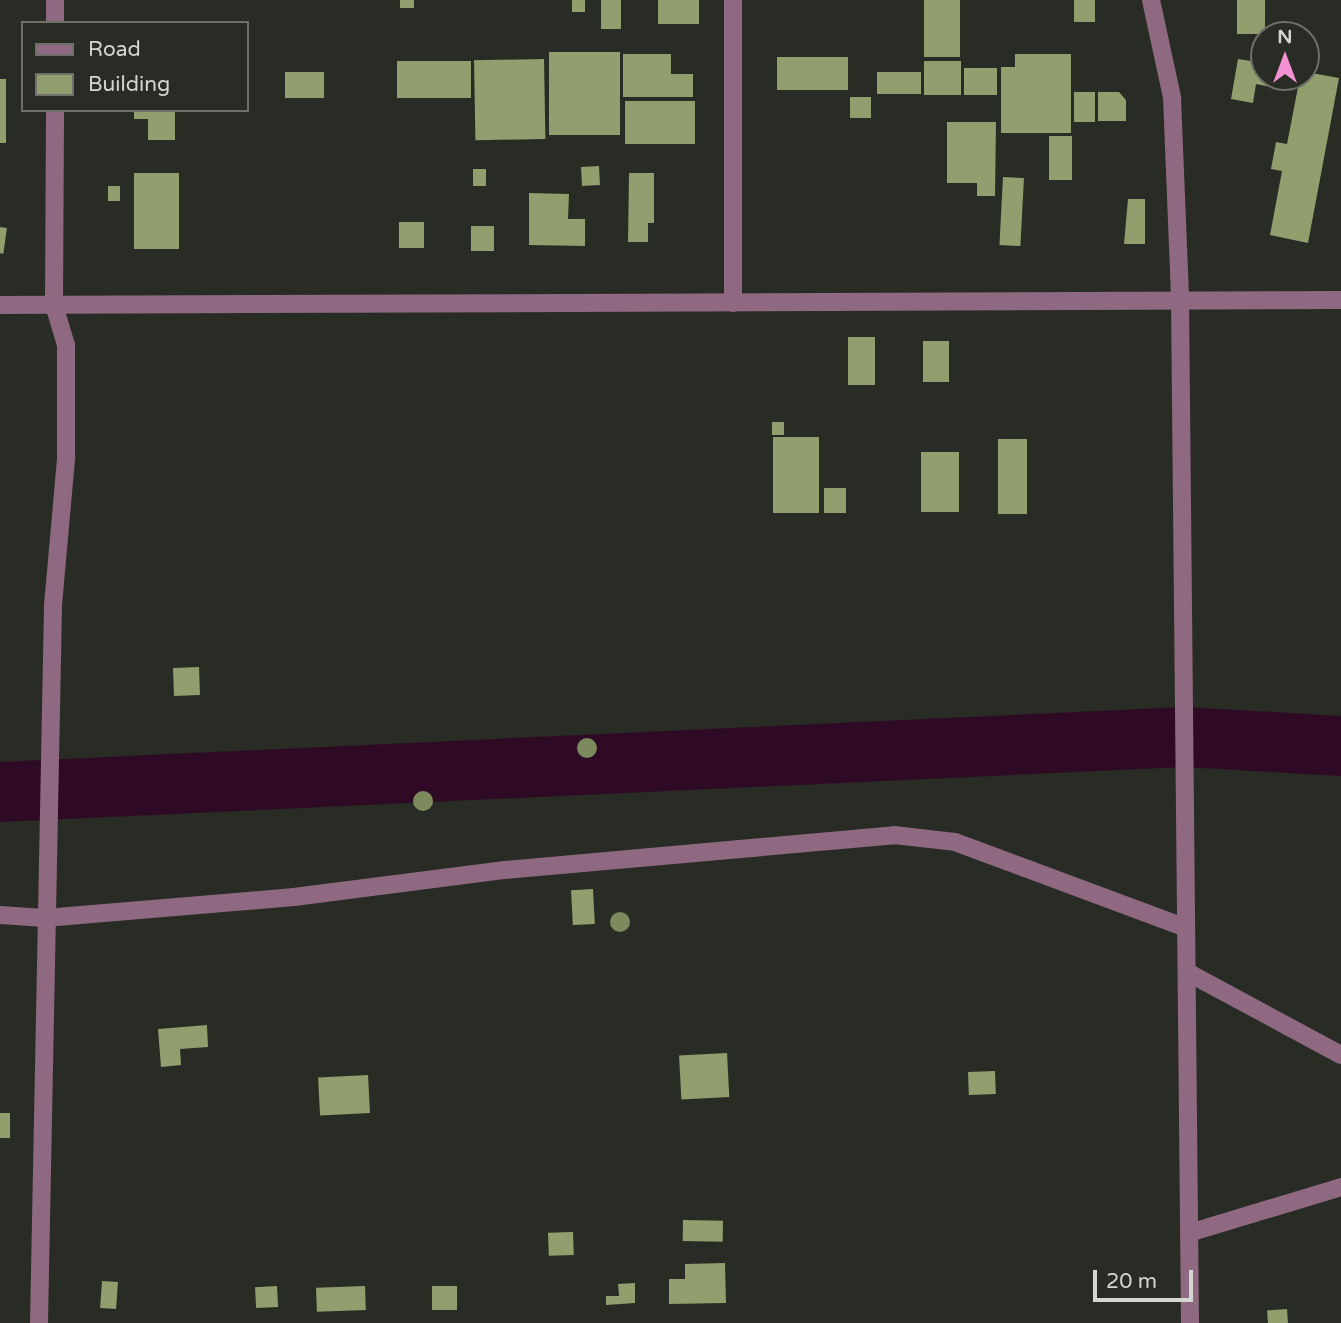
<!DOCTYPE html>
<style>
body{margin:0}
#map{position:relative;width:1341px;height:1323px;overflow:hidden;background:#292c24;font-family:"Varela Round",sans-serif}
div>[style]{position:absolute}
.river>*{height:60px;margin:-30px;padding:0 30px;transform-origin:30px;border-radius:30px;background:#2e0a24}
.building>*{inset:0;background:#919e6d;transform-origin:0 0}
.minor>*{height:18px;margin:-9px;padding:0 9px;transform-origin:9px;border-radius:9px;background:#8e6981}
.trees>*{width:20px;height:20px;margin:-10px;border-radius:50%;background:#7d8a5d}
span{translate:-50% -50%;white-space:nowrap;text-align:center;line-height:1.15;-webkit-text-stroke:7px #292c24;paint-order:stroke}
.legend{position:absolute;left:21px;top:21px;width:228px;height:91px;box-sizing:border-box;background:#292c24;border:2px solid #6e7069;margin:0;padding:9px 12px;list-style:none;font-size:21px;color:#d5d6d1}
.legend li{display:flex;align-items:center;gap:14px;height:35px}
.legend b{width:35px;border:2px solid #6e7069}
.north{position:absolute;left:1250px;top:21px;width:70px;height:70px;box-sizing:border-box;background:#292c24;border:2px solid #6e7069;border-radius:50%;rotate:0deg;font-size:19px;font-weight:700;line-height:28px;text-align:center;color:#d5d6d1}
.north::after{content:'';display:block;margin:auto;width:24px;height:32px;background:#f491d3;clip-path:polygon(50% 0,100% 100%,50% 72%,0 100%)}
.scale{position:absolute;left:1093px;top:1270px;width:100px;height:32px;box-sizing:border-box;border:4px solid #d5d6d1;border-top:0;padding-left:9px;font-size:21px;line-height:24px;white-space:nowrap;color:#d5d6d1;-webkit-text-stroke:5px #292c24;paint-order:stroke}
</style>
<div id="map">
<div class="river">
<div style="left:0;top:792px;width:1186px;rotate:-2.66deg"></div>
<div style="left:1185px;top:737px;width:156px;rotate:3.3deg"></div>
</div>
<div class="building">
<div style="left:400px;top:0;width:14px;height:8px"></div>
<div style="left:572px;top:0;width:13px;height:12px"></div>
<div style="left:601px;top:0;width:20px;height:29px"></div>
<div style="left:658px;top:0;width:41px;height:24px"></div>
<div style="left:924px;top:0;width:36px;height:57px"></div>
<div style="left:1074px;top:0;width:21px;height:22px"></div>
<div style="left:1237px;top:0;width:28px;height:34px"></div>
<div style="left:549px;top:52px;width:71px;height:83px"></div>
<div style="clip-path:polygon(623px 54px,671px 54px,671px 74px,693px 74px,693px 97px,623px 97px)"></div>
<div style="clip-path:polygon(1015px 54px,1071px 54px,1071px 133px,1001px 133px,1001px 67px,1015px 67px)"></div>
<div style="left:777px;top:57px;width:71px;height:33px"></div>
<div style="left:544px;top:59px;width:80px;height:70px;rotate:89deg"></div>
<div style="clip-path:polygon(1238px 59px,1264px 63px,1264px 77px,1273px 77px,1271px 87px,1256px 84px,1253px 103px,1231px 99px)"></div>
<div style="left:471px;top:61px;width:37px;height:74px;rotate:90deg"></div>
<div style="left:924px;top:61px;width:37px;height:34px"></div>
<div style="left:964px;top:68px;width:33px;height:27px"></div>
<div style="left:285px;top:72px;width:39px;height:26px"></div>
<div style="left:921px;top:72px;width:22px;height:44px;rotate:90deg"></div>
<div style="clip-path:polygon(1306px 72px,1339px 78px,1308px 243px,1270px 235px,1282px 171px,1271px 169px,1276px 142px,1287px 144px,1300px 77px,1306px 77px)"></div>
<div style="left:0;top:79px;width:6px;height:64px"></div>
<div style="left:1074px;top:92px;width:21px;height:30px"></div>
<div style="clip-path:polygon(1098px 92px,1119px 92px,1126px 100px,1126px 121px,1098px 121px)"></div>
<div style="left:850px;top:97px;width:21px;height:21px"></div>
<div style="left:625px;top:101px;width:70px;height:43px"></div>
<div style="clip-path:polygon(134px 110px,175px 110px,175px 140px,148px 140px,148px 119px,134px 119px)"></div>
<div style="clip-path:polygon(947px 122px,996px 122px,995px 196px,977px 196px,977px 183px,947px 183px)"></div>
<div style="left:1049px;top:136px;width:23px;height:44px"></div>
<div style="left:599px;top:166px;width:19px;height:18px;rotate:87deg"></div>
<div style="left:473px;top:169px;width:13px;height:17px"></div>
<div style="left:134px;top:173px;width:45px;height:76px"></div>
<div style="clip-path:polygon(629px 173px,654px 173px,654px 223px,648px 223px,648px 242px,628px 242px)"></div>
<div style="left:1003px;top:177px;width:21px;height:68px;rotate:3deg"></div>
<div style="left:108px;top:186px;width:12px;height:15px"></div>
<div style="clip-path:polygon(529px 193px,569px 194px,568px 219px,585px 219px,585px 246px,529px 245px)"></div>
<div style="clip-path:polygon(1128px 199px,1145px 199px,1145px 244px,1124px 244px)"></div>
<div style="left:399px;top:222px;width:25px;height:26px"></div>
<div style="left:494px;top:226px;width:25px;height:23px;rotate:90deg"></div>
<div style="left:0;top:227px;width:7px;height:26px;rotate:8deg"></div>
<div style="left:848px;top:337px;width:27px;height:48px"></div>
<div style="left:923px;top:341px;width:26px;height:41px"></div>
<div style="left:772px;top:422px;width:12px;height:13px"></div>
<div style="left:819px;top:437px;width:76px;height:46px;rotate:90deg"></div>
<div style="left:998px;top:439px;width:29px;height:75px"></div>
<div style="left:921px;top:452px;width:38px;height:60px"></div>
<div style="left:824px;top:488px;width:22px;height:25px"></div>
<div style="left:199px;top:667px;width:28px;height:26px;rotate:88deg"></div>
<div style="left:593px;top:889px;width:35px;height:22px;rotate:87deg"></div>
<div style="clip-path:polygon(207px 1025px,208px 1047px,180px 1049px,181px 1065px,161px 1067px,158px 1029px)"></div>
<div style="left:727px;top:1053px;width:44px;height:48px;rotate:87deg"></div>
<div style="left:995px;top:1071px;width:23px;height:27px;rotate:88deg"></div>
<div style="left:368px;top:1075px;width:38px;height:50px;rotate:87deg"></div>
<div style="left:0;top:1113px;width:10px;height:25px"></div>
<div style="left:683px;top:1220px;width:40px;height:21px;rotate:1deg"></div>
<div style="left:573px;top:1232px;width:23px;height:25px;rotate:88deg"></div>
<div style="clip-path:polygon(725px 1263px,726px 1303px,669px 1304px,669px 1279px,685px 1279px,685px 1264px)"></div>
<div style="left:102px;top:1281px;width:16px;height:27px;rotate:4deg"></div>
<div style="clip-path:polygon(635px 1283px,635px 1303px,606px 1305px,606px 1296px,619px 1296px,618px 1284px)"></div>
<div style="left:277px;top:1286px;width:21px;height:22px;rotate:87deg"></div>
<div style="left:365px;top:1286px;width:24px;height:49px;rotate:88deg"></div>
<div style="left:432px;top:1286px;width:25px;height:24px"></div>
<div style="left:1287px;top:1309px;width:14px;height:20px;rotate:86deg"></div>
</div>
<div class="minor">
<div style="left:733px;top:0;width:303px;rotate:90deg"></div>
<div style="left:1151px;top:0;width:99px;rotate:77.8deg"></div>
<div style="left:1172px;top:97px;width:203px;rotate:87.7deg"></div>
<div style="left:1180px;top:300px;width:1023px;rotate:89.44deg"></div>
<div style="left:55px;top:23px;width:23px;rotate:-90deg"></div>
<div style="left:0;top:305px;width:1341px;rotate:-0.21deg"></div>
<div style="left:0;top:915px;width:45px;rotate:3.8deg"></div>
<div style="left:45px;top:918px;width:250px;rotate:-4.8deg"></div>
<div style="left:294px;top:897px;width:213px;rotate:-7.3deg"></div>
<div style="left:505px;top:870px;width:391px;rotate:-5.1deg"></div>
<div style="left:894px;top:835px;width:61px;rotate:6.5deg"></div>
<div style="left:955px;top:842px;width:246px;rotate:20.4deg"></div>
<div style="left:1187px;top:972px;width:175px;rotate:28.3deg"></div>
<div style="left:1189px;top:1233px;width:159px;rotate:-16.8deg"></div>
<div style="left:39px;top:1323px;width:718px;rotate:-88.88deg"></div>
<div style="left:53px;top:605px;width:148px;rotate:-84.9deg"></div>
<div style="left:66px;top:458px;width:113px;rotate:-90deg"></div>
<div style="left:66px;top:345px;width:42px;rotate:-106.7deg"></div>
<div style="left:54px;top:305px;width:195px;rotate:-89.7deg"></div>
</div>
<div class="trees">
<div style="left:587px;top:748px"></div>
<div style="left:423px;top:801px"></div>
<div style="left:620px;top:922px"></div>
</div>
<ul class="legend">
<li><b style="height:9px;background:#8e6981"></b>Road</li>
<li><b style="height:19px;background:#919e6d"></b>Building</li>
</ul>
<div class="north">N</div>
<div class="scale">20 m</div>
</div>
